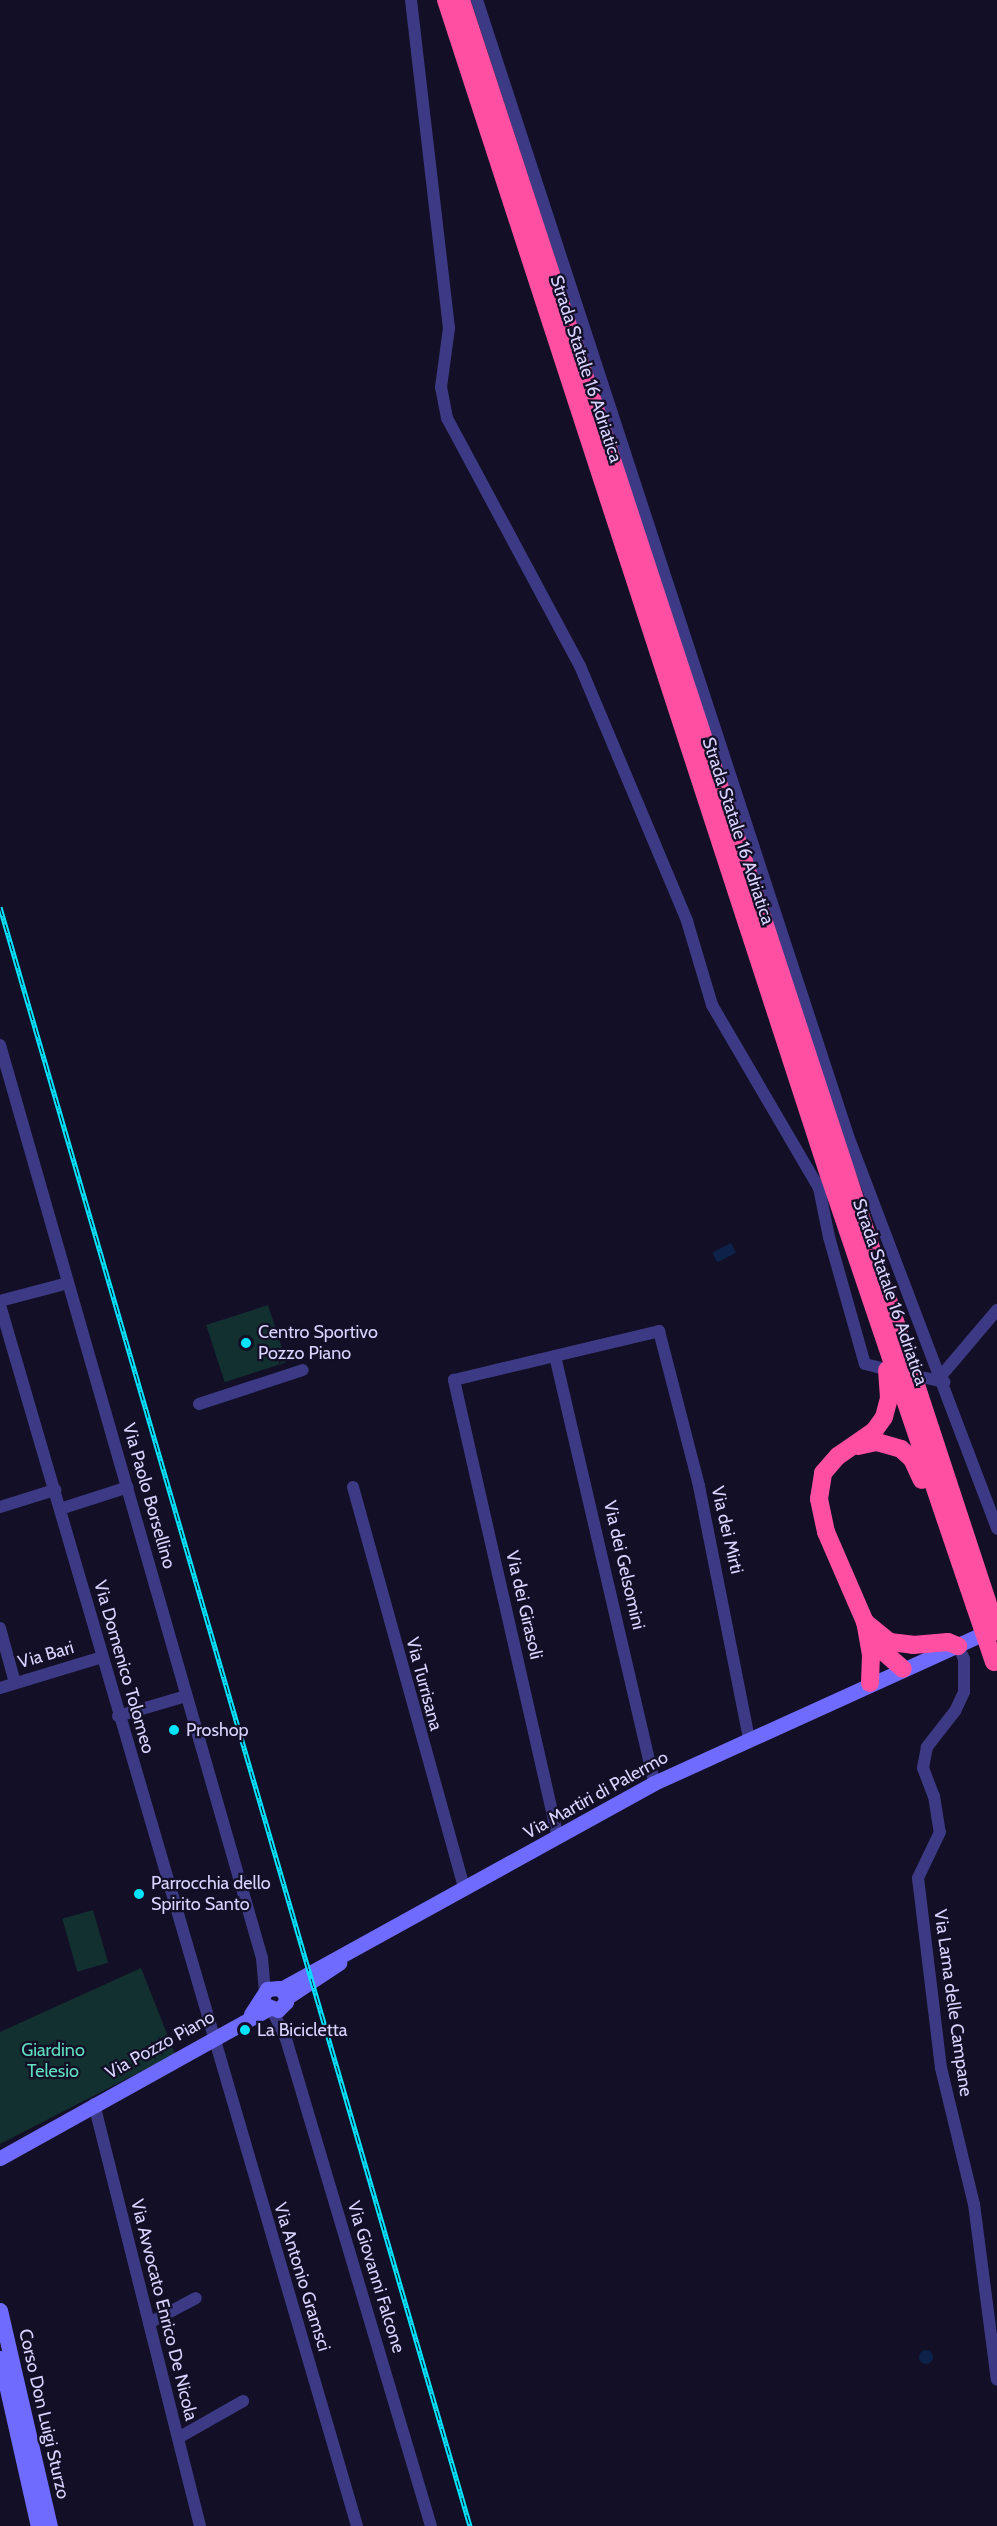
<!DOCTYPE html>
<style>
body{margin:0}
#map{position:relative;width:997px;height:2526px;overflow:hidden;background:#130f26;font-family:Cabin,sans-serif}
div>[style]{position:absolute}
.green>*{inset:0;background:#12302f;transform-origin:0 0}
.water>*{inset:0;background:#0c2248;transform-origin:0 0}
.round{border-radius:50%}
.street>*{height:12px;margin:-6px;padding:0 6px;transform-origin:6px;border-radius:6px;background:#3d3a85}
.secondary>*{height:15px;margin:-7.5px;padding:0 7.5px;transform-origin:7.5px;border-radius:7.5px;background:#6f6bff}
.highway>*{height:18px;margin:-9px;padding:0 9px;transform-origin:9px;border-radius:9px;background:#ff4fa3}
.rail>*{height:5px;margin-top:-2.5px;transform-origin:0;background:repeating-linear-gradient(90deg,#130f26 0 9px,#00e5ff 0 18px);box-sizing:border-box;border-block:2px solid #00e5ff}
.highway-bridge>*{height:18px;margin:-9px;padding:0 9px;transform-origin:9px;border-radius:9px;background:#ff4fa3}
.dots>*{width:16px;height:16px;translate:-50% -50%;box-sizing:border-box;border:3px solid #130f26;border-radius:50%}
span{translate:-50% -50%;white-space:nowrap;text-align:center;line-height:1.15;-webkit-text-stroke:4.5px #130f26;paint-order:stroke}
.street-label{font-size:18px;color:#d9d4ff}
.poi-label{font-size:18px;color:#d9d4ff}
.left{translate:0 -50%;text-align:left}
.park-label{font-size:18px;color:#5fe0c0}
</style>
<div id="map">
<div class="green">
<div style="left:268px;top:1305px;width:60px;height:65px;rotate:72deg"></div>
<div style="left:93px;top:1910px;width:55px;height:32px;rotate:74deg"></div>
<div style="clip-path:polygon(141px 1968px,175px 2054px,0 2144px,0 2032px)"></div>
</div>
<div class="water">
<div style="left:731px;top:1243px;width:11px;height:21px;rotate:63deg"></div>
<div class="round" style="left:919px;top:2350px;width:14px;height:14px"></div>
</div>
<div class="street">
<div style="left:411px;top:0;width:330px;rotate:83.4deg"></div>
<div style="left:449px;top:328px;width:60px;rotate:97.7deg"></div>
<div style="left:441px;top:387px;width:32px;rotate:79deg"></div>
<div style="left:447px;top:418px;width:281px;rotate:61.8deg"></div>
<div style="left:580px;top:666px;width:277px;rotate:67.2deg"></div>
<div style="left:687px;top:921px;width:88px;rotate:73.4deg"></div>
<div style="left:712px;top:1005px;width:212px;rotate:59.7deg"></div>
<div style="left:819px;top:1188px;width:50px;rotate:78.5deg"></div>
<div style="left:829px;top:1237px;width:132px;rotate:74.2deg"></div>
<div style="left:865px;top:1364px;width:16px;rotate:14deg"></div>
<div style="left:477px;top:0;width:1195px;rotate:71.91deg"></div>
<div style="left:848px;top:1136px;width:420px;rotate:69.2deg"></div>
<div style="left:0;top:1045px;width:950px;rotate:73.99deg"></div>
<div style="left:262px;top:1958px;width:33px;rotate:85deg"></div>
<div style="left:0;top:1301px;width:70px;rotate:-14.8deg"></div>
<div style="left:0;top:1305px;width:1272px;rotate:73.7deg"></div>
<div style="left:555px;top:1356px;width:438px;rotate:76.9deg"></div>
<div style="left:941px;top:1376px;width:87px;rotate:-49.7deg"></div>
<div style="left:921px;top:1377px;width:24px;rotate:12deg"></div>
<div style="left:199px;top:1404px;width:109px;rotate:-18.1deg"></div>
<div style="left:353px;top:1487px;width:418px;rotate:74.5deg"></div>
<div style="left:0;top:1507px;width:58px;rotate:-17.2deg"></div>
<div style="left:60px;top:1509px;width:71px;rotate:-17.9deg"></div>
<div style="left:0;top:1628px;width:57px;rotate:74.7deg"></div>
<div style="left:958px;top:1646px;width:14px;rotate:65deg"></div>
<div style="left:964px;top:1659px;width:33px;rotate:90deg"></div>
<div style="left:964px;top:1692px;width:21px;rotate:115deg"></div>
<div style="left:955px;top:1711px;width:46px;rotate:127.9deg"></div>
<div style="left:927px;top:1747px;width:21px;rotate:101deg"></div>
<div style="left:923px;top:1768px;width:30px;rotate:69deg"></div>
<div style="left:934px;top:1796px;width:36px;rotate:81deg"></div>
<div style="left:940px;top:1832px;width:51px;rotate:115.6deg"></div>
<div style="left:918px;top:1878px;width:191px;rotate:83.1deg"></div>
<div style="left:941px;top:2068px;width:140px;rotate:76.4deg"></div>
<div style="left:974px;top:2204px;width:177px;rotate:82.6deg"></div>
<div style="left:0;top:1688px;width:107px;rotate:-16.9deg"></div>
<div style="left:118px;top:1716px;width:71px;rotate:-16.4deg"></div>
<div style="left:558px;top:1838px;width:470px;rotate:-102.8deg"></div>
<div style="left:454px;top:1380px;width:211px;rotate:-13.4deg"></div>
<div style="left:659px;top:1331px;width:160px;rotate:75.5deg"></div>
<div style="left:699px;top:1486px;width:257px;rotate:78.8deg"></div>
<div style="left:272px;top:2010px;width:32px;rotate:64deg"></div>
<div style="left:286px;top:2039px;width:508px;rotate:73.42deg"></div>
<div style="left:94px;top:2104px;width:435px;rotate:75.9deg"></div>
<div style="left:149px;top:2323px;width:53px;rotate:-28deg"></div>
<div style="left:178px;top:2438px;width:75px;rotate:-29.6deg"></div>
</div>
<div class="secondary">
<div style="left:281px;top:1989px;width:426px;rotate:-28.9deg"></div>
<div style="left:654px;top:1783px;width:373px;rotate:-24.4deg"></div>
<div style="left:286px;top:1998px;width:64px;rotate:-33.4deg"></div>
<div style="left:251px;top:2014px;width:30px;rotate:-57deg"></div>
<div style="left:267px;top:1989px;width:12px;rotate:-5deg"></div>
<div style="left:279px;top:1988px;width:8px;rotate:45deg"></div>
<div style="left:285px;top:1994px;width:8px;rotate:83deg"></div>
<div style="left:286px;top:2002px;width:11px;rotate:135deg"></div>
<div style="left:278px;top:2010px;width:16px;rotate:-158deg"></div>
<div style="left:0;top:2158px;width:307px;rotate:-29.1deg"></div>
<div style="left:0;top:2310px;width:222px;rotate:77deg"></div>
<div style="left:0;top:2358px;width:172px;rotate:77.3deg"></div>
</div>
<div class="highway">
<div style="left:446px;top:0;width:1236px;rotate:71.95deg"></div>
<div style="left:829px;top:1175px;width:455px;rotate:71.3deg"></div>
<div style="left:461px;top:0;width:1685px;rotate:71.81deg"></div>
<div style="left:858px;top:1446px;width:19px;rotate:-12deg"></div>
<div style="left:877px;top:1442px;width:25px;rotate:16deg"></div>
<div style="left:901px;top:1449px;width:15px;rotate:42deg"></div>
<div style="left:912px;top:1459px;width:23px;rotate:65deg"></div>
<div style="left:865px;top:1622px;width:32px;rotate:39deg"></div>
<div style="left:890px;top:1642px;width:23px;rotate:7deg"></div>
<div style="left:913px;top:1645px;width:35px;rotate:-5deg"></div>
<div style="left:948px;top:1642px;width:11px;rotate:22deg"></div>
<div style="left:869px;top:1639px;width:45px;rotate:41.4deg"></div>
<div style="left:870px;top:1683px;width:28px;rotate:-88deg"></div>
<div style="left:871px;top:1655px;width:34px;rotate:-100deg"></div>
<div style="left:865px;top:1622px;width:98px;rotate:-113.4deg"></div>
<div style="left:826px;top:1532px;width:34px;rotate:-102deg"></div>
<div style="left:819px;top:1499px;width:26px;rotate:-81deg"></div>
<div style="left:823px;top:1473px;width:23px;rotate:-49deg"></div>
<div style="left:838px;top:1456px;width:44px;rotate:-34.8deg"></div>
<div style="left:874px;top:1431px;width:17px;rotate:-54deg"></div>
<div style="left:884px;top:1417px;width:20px;rotate:-75deg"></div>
<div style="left:889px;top:1398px;width:28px;rotate:-94deg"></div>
</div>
<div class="rail">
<div style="left:0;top:907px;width:1686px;rotate:73.81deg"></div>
</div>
<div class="highway-bridge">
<div style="left:987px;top:1601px;width:32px;rotate:72deg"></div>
<div style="left:975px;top:1606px;width:59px;rotate:71.3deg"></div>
</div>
<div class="dots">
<div style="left:246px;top:1343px;background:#00e5ff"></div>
<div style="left:174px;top:1730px;background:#00e5ff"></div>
<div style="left:139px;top:1894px;background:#00e5ff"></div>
<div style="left:245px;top:2030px;background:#00e5ff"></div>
</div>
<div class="street-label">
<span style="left:586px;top:369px;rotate:72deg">Strada Statale 16 Adriatica</span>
<span style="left:738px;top:831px;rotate:72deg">Strada Statale 16 Adriatica</span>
<span style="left:890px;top:1292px;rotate:71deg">Strada Statale 16 Adriatica</span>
<span style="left:149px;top:1496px;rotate:74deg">Via Paolo Borsellino</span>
<span style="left:727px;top:1530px;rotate:77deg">Via dei Mirti</span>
<span style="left:624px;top:1565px;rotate:77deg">Via dei Gelsomini</span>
<span style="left:524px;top:1605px;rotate:77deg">Via dei Girasoli</span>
<span style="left:46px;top:1655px;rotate:-16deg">Via Bari</span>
<span style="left:124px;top:1667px;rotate:74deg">Via Domenico Tolomeo</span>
<span style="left:424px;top:1684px;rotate:75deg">Via Turrisana</span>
<span style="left:596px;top:1795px;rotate:-29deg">Via Martiri di Palermo</span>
<span style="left:953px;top:2003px;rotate:82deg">Via Lama delle Campane</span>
<span style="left:160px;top:2045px;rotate:-29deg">Via Pozzo Piano</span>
<span style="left:302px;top:2277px;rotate:73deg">Via Antonio Gramsci</span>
<span style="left:376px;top:2277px;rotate:73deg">Via Giovanni Falcone</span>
<span style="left:164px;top:2310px;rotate:76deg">Via Avvocato Enrico De Nicola</span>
<span style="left:44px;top:2414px;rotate:77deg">Corso Don Luigi Sturzo</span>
</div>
<div class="poi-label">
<span class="left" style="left:258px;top:1343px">Centro Sportivo<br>Pozzo Piano</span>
<span class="left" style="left:186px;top:1730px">Proshop</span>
<span class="left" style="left:151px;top:1894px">Parrocchia dello<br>Spirito Santo</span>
<span class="left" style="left:257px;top:2030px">La Bicicletta</span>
</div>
<div class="park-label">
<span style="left:53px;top:2061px">Giardino<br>Telesio</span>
</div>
</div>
